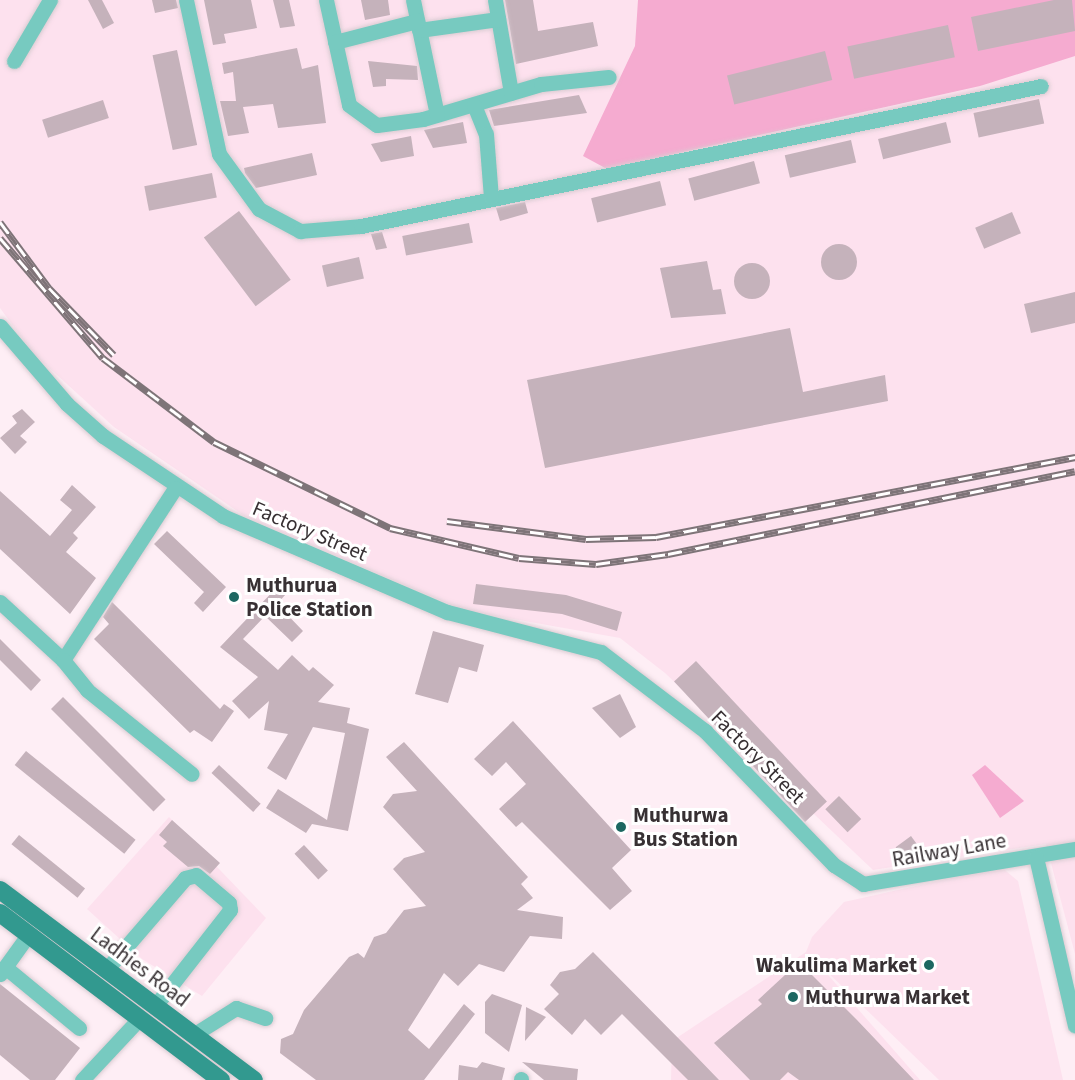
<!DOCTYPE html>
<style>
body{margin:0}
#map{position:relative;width:1075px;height:1080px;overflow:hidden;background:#feeef5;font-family:"Source Sans 3",sans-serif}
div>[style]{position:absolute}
.built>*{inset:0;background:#fde1ee}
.green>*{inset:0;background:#f5abd0}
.building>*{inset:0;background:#c5b2bb;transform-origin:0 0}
.round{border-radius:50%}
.roads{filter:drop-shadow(0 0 2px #daccd2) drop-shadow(0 0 2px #daccd2)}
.minor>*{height:15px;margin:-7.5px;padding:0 7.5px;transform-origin:7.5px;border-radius:7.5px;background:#77cac0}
.major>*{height:18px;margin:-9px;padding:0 9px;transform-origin:9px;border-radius:9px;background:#32998f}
.rail>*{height:7px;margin-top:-3.5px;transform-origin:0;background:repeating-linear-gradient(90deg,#fff 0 14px,#7e7478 0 28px);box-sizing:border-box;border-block:2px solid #7e7478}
.dots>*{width:16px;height:16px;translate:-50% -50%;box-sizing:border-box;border:3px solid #fff;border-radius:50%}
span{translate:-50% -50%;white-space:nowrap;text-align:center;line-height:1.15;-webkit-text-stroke:6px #fff;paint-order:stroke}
.street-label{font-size:21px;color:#373033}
.poi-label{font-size:21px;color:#373033;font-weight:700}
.left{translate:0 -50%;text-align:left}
.right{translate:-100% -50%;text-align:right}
</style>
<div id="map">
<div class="built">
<div style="clip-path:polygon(0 0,1075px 0,1075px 954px,1046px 844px,873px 870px,665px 673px,620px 638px,463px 610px,246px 517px,114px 427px,34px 354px,0 308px)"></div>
<div style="clip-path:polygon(169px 817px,266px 918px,202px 996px,142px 959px,87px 909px)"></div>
<div style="clip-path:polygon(1001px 867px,1018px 881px,1063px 1080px,939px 1080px,815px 960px,920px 1080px,671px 1080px,672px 1041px,806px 952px,812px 937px,844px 902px)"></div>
</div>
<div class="green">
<div style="clip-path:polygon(638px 0,1075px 0,1075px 56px,980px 86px,607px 169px,583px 156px,635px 46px)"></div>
<div style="clip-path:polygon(985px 765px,1024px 801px,1000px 818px,972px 775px)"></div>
</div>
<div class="building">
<div style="clip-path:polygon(88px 0,102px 0,114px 23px,103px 29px)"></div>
<div style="clip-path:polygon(152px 0,176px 0,178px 8px,155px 13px)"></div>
<div style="clip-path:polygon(204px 0,251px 0,257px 28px,224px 34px,226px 43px,213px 45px)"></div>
<div style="clip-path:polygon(273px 0,289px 0,295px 26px,280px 28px)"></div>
<div style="clip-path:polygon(361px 0,388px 0,390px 15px,365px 20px)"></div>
<div style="clip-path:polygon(505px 0,533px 0,538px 31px,593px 22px,598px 46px,516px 64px)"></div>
<div style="clip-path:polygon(1054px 0,1072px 0,1075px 31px,978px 51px,971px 17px)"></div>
<div style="left:948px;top:25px;width:33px;height:103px;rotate:78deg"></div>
<div style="clip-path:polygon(297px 48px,302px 69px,318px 65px,326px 123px,278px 128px,273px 104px,243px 107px,249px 133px,228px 136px,220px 101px,236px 101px,233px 72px,224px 74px,222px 63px)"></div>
<div style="left:177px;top:50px;width:97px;height:25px;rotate:78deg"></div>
<div style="left:825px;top:51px;width:30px;height:101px;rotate:76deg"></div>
<div style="clip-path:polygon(368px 61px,417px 66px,418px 80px,386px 79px,386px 86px,373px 87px)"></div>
<div style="clip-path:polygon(579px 95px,587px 113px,494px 126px,489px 110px)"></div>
<div style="left:1039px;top:99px;width:25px;height:67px;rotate:78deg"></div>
<div style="left:103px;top:100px;width:19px;height:64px;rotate:72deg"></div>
<div style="clip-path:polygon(463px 122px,467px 143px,433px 148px,424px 130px)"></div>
<div style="left:946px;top:122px;width:21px;height:70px;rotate:76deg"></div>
<div style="clip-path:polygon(411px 136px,414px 156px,381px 162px,371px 144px)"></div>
<div style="left:851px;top:140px;width:23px;height:68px;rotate:77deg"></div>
<div style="clip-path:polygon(312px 153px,317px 175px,256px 188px,245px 173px,244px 168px)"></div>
<div style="left:754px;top:161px;width:23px;height:68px;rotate:75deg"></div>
<div style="left:212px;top:173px;width:25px;height:69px;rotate:79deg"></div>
<div style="left:660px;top:181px;width:25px;height:71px;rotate:76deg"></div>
<div style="clip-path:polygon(525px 202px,528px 213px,500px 221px,496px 208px)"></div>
<div style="left:239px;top:211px;width:86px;height:44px;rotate:53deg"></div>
<div style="left:1012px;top:212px;width:23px;height:40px;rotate:67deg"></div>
<div style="left:469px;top:223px;width:20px;height:68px;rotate:79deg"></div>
<div style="clip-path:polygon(382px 232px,387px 248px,376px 250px,371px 234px)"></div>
<div class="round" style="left:821px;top:244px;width:36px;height:36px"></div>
<div style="left:359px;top:257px;width:22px;height:38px;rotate:77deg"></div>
<div style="clip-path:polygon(707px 261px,713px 290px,721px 289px,726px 314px,671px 318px,660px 268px)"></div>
<div class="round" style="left:734px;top:263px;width:36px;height:36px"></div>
<div style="clip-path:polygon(1075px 292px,1075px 323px,1031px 333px,1024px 304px)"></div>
<div style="clip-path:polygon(790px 328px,803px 392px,885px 375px,888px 401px,545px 468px,527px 380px)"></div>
<div style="clip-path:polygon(22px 409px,35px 422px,20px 436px,27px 442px,15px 454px,0 438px,17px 423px,12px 416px)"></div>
<div style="clip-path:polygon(72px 485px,96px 507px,73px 533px,78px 538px,66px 552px,96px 578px,70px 614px,0 549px,0 491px,50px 536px,72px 510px,60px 500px)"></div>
<div style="clip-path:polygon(167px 531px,226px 587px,203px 612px,194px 603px,204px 592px,154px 544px)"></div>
<div style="clip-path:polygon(476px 584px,566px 595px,622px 612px,617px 631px,562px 614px,473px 604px)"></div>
<div style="clip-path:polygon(278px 586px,286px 594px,277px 604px,303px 631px,292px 642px,265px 616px,243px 639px,278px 670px,292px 655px,309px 671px,313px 667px,334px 685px,318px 702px,350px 708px,347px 723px,369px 729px,348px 831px,312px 824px,306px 833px,266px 808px,278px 789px,327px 820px,345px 733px,313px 727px,286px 780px,267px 768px,288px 734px,264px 730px,269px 701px,249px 719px,232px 701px,258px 677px,220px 647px)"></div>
<div style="clip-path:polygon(112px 602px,220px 709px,224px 704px,234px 711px,212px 742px,194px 730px,190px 733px,94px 639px,109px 624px,103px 617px)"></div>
<div style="clip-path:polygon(433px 631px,484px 645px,477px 672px,459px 667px,448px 703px,415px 694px)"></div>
<div style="clip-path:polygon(0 639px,41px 680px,31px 691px,0 660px)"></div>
<div style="left:696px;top:661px;width:192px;height:30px;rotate:47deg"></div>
<div style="clip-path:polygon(620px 694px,636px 727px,620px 738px,592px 708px)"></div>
<div style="left:63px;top:697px;width:145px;height:17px;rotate:45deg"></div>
<div style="clip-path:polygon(513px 721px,631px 850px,612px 868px,632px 891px,610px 910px,522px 822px,516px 827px,499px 809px,526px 784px,506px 762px,492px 776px,474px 759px)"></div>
<div style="clip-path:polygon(404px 742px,528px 877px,521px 884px,533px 898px,517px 910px,563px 917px,562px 939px,530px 936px,504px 972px,479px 964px,458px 986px,444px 973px,408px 1030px,429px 1049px,464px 1004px,475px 1014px,424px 1080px,316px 1080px,280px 1053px,281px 1039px,293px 1034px,304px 1010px,349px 957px,358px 953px,364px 958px,374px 937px,386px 933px,404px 910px,426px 906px,393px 869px,404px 858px,425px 852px,383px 807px,393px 794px,417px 791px,386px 757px)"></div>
<div style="left:26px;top:751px;width:141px;height:18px;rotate:39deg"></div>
<div style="left:219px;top:765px;width:57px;height:11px;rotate:43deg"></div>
<div style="left:839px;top:796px;width:32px;height:19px;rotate:46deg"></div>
<div style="clip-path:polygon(172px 820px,220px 863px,210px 874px,199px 866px,188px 867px,163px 846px,167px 842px,159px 835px)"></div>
<div style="left:19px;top:835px;width:85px;height:12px;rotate:39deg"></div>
<div style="left:911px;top:836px;width:14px;height:19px;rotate:54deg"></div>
<div style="left:304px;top:845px;width:35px;height:13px;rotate:47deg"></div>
<div style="clip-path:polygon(593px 952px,691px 1051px,719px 1080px,688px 1080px,622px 1014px,601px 1035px,585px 1019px,572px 1035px,544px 1009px,559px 994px,550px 985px,560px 972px,575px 969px)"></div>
<div style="clip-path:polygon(799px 962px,857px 1020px,914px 1080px,799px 1080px,788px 1072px,780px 1080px,750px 1080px,714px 1043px,762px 1004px,758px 1000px)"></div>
<div style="clip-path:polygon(0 984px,80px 1048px,55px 1080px,30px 1080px,0 1055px)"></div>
<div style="clip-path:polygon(492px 994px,522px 1005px,509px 1052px,485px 1033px,485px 1002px)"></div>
<div style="clip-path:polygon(526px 1007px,546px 1017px,525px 1041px)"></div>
<div style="clip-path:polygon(482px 1062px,505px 1068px,502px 1080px,458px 1080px,459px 1065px,477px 1068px)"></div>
<div style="clip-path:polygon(522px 1062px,578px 1069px,577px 1080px,544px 1080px)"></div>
</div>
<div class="roads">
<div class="minor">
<div style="left:186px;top:0;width:157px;rotate:77.9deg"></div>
<div style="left:219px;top:154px;width:68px;rotate:54deg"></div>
<div style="left:259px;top:209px;width:47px;rotate:28.2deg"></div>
<div style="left:300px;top:231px;width:61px;rotate:-4.7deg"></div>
<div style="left:361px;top:226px;width:694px;rotate:-11.63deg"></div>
<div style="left:326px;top:0;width:107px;rotate:77.6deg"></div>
<div style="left:349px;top:105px;width:34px;rotate:36deg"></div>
<div style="left:377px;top:125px;width:46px;rotate:-7.4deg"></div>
<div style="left:423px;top:119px;width:123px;rotate:-16.5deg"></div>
<div style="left:541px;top:84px;width:68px;rotate:-5.9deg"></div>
<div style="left:413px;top:0;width:117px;rotate:78.2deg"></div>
<div style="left:495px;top:0;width:94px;rotate:80.2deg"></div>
<div style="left:419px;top:30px;width:80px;rotate:-7.9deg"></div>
<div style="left:335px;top:42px;width:85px;rotate:-14.4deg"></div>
<div style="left:14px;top:61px;width:71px;rotate:-59.5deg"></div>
<div style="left:474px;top:105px;width:31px;rotate:68deg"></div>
<div style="left:486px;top:134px;width:63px;rotate:85.5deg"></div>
<div style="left:0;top:326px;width:103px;rotate:49.3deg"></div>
<div style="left:67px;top:404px;width:48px;rotate:41.6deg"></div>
<div style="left:103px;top:436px;width:144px;rotate:33.7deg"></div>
<div style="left:223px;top:516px;width:244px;rotate:23.2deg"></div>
<div style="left:447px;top:612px;width:159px;rotate:14.6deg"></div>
<div style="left:601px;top:652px;width:131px;rotate:37.2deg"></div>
<div style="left:705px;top:731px;width:186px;rotate:46.1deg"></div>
<div style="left:834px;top:865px;width:35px;rotate:33deg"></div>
<div style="left:863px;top:884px;width:215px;rotate:-9.4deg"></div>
<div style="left:0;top:602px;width:86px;rotate:42.6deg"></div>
<div style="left:63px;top:660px;width:205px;rotate:-56.9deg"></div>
<div style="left:63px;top:660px;width:38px;rotate:51deg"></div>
<div style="left:87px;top:690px;width:134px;rotate:38.7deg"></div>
<div style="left:1036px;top:857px;width:173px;rotate:77deg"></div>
<div style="left:5px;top:967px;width:96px;rotate:39.5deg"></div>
<div style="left:106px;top:970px;width:121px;rotate:-49.3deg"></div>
<div style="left:185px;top:878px;width:11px;rotate:-15deg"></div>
<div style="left:196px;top:875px;width:43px;rotate:40.3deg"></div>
<div style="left:229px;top:903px;width:7px;rotate:82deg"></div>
<div style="left:230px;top:910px;width:122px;rotate:128deg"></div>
<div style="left:0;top:974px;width:48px;rotate:-54.3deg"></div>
<div style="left:193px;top:1035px;width:51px;rotate:-32.1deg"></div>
<div style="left:236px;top:1008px;width:31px;rotate:19deg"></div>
<div style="left:82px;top:1080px;width:82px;rotate:-47deg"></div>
<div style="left:521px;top:1080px;width:1px;rotate:-90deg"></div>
</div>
<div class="major">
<div style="left:0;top:890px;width:317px;rotate:36.8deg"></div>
<div style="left:0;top:913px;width:277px;rotate:37.1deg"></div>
</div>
</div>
<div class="rail">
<div style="left:0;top:222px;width:82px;rotate:53.4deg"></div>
<div style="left:49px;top:288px;width:93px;rotate:45.9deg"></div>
<div style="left:0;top:238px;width:158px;rotate:49.4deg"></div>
<div style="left:103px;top:358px;width:139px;rotate:37.1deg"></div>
<div style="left:214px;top:442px;width:196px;rotate:26deg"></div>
<div style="left:390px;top:528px;width:132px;rotate:13.1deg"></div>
<div style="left:519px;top:558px;width:77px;rotate:4.5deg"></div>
<div style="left:596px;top:564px;width:73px;rotate:-7.9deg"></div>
<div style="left:668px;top:554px;width:415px;rotate:-11.5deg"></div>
<div style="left:447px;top:521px;width:140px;rotate:7.4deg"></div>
<div style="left:586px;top:539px;width:70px;rotate:-1.6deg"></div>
<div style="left:656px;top:537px;width:427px;rotate:-10.8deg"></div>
</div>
<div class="dots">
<div style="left:234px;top:597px;background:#1d6761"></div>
<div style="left:621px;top:827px;background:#1d6761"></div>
<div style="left:929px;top:965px;background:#1d6761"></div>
<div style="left:793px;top:997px;background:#1d6761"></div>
</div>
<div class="street-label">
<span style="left:310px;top:531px;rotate:23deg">Factory Street</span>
<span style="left:758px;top:757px;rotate:45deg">Factory Street</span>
<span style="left:949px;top:850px;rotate:-10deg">Railway Lane</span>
<span style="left:140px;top:967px;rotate:37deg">Ladhies Road</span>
</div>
<div class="poi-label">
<span class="left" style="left:246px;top:597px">Muthurua<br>Police Station</span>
<span class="left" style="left:633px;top:827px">Muthurwa<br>Bus Station</span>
<span class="right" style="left:917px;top:965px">Wakulima Market</span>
<span class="left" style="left:805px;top:997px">Muthurwa Market</span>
</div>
</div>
